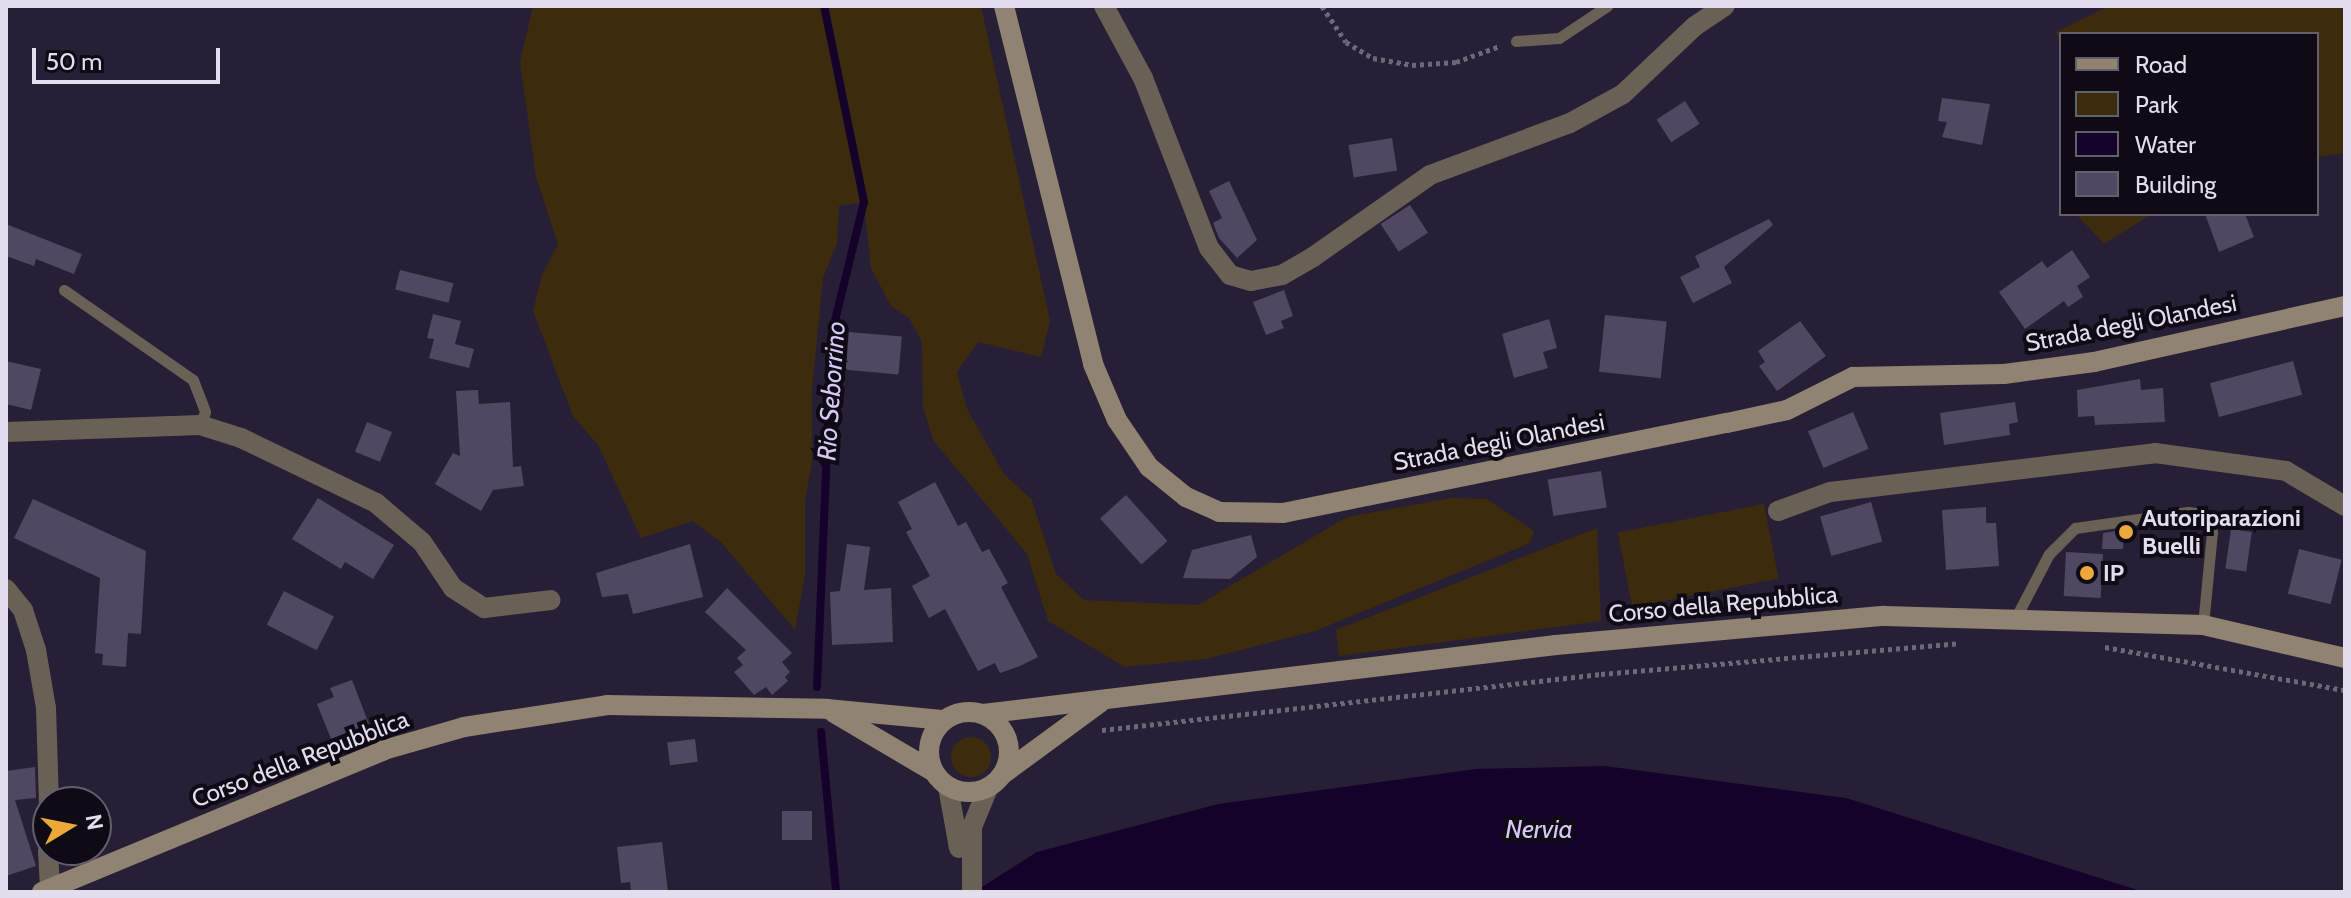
<!DOCTYPE html>
<style>
body{margin:0}
#map{position:relative;width:2351px;height:898px;overflow:hidden;background:#271f36;font-family:Cabin,sans-serif}
div>[style]{position:absolute}
.green>*{inset:0;background:#3d2b0e;transform-origin:0 0}
.round{border-radius:50%}
.water>*{inset:0;background:#15022b}
.stream>*{height:8px;margin:-4px;padding:0 4px;transform-origin:4px;border-radius:4px;background:#15022b}
.building>*{inset:0;background:#504862;transform-origin:0 0}
.path>*{height:5px;margin-top:-2.5px;transform-origin:0;background:repeating-linear-gradient(90deg,#6d677b 0 4px,transparent 0 8px)}
.service>*{height:11px;margin:-5.5px;padding:0 5.5px;transform-origin:5.5px;border-radius:5.5px;background:#696156}
.minor>*{height:20px;margin:-10px;padding:0 10px;transform-origin:10px;border-radius:10px;background:#696156}
.tertiary>*{height:20px;margin:-10px;padding:0 10px;transform-origin:10px;border-radius:10px;background:#696156}
.secondary>*{height:20px;margin:-10px;padding:0 10px;transform-origin:10px;border-radius:10px;background:#908371}
.secondary>.ring{margin:-10px;padding:0;box-sizing:content-box;background:none;border:20px solid #908371;border-radius:50%}
.dots>*{width:22px;height:22px;translate:-50% -50%;box-sizing:border-box;border:4px solid #0f0b15;border-radius:50%}
span{translate:-50% -50%;white-space:nowrap;text-align:center;line-height:1.15;-webkit-text-stroke:8px #0f0b15;paint-order:stroke}
.street-label{font-size:24px;color:#e3deee}
.poi-label{font-size:24px;color:#e3deee;font-weight:700}
.left{translate:0 -50%;text-align:left}
.water-label{font-size:26px;color:#d7c8f7;font-style:italic}
.frame{position:absolute;inset:0;border:8px solid #e3deee;pointer-events:none}
.legend{position:absolute;left:2059px;top:32px;width:260px;height:184px;box-sizing:border-box;background:#0f0b15;border:2px solid #645f6c;margin:0;padding:10px 14px;list-style:none;font-size:24px;color:#e3deee}
.legend li{display:flex;align-items:center;gap:16px;height:40px}
.legend b{width:40px;border:2px solid #645f6c}
.north{position:absolute;left:32px;top:786px;width:80px;height:80px;box-sizing:border-box;background:#0f0b15;border:2px solid #645f6c;border-radius:50%;rotate:80deg;font-size:22px;font-weight:700;line-height:32px;text-align:center;color:#e3deee}
.north::after{content:'';display:block;margin:auto;width:28px;height:36px;background:#eca93a;clip-path:polygon(50% 0,100% 100%,50% 72%,0 100%)}
.scale{position:absolute;left:32px;top:48px;width:188px;height:36px;box-sizing:border-box;border:4px solid #e3deee;border-top:0;padding-left:10px;font-size:24px;line-height:28px;white-space:nowrap;color:#e3deee;-webkit-text-stroke:6px #0f0b15;paint-order:stroke}
</style>
<div id="map">
<div class="green">
<div style="clip-path:polygon(533px 6px,981px 6px,1050px 321px,1041px 357px,978px 342px,957px 372px,966px 407px,1004px 474px,1032px 500px,1056px 574px,1084px 600px,1198px 605px,1347px 517px,1451px 498px,1487px 499px,1534px 531px,1530px 543px,1315px 631px,1206px 659px,1125px 667px,1048px 621px,1027px 554px,933px 440px,923px 406px,922px 342px,909px 318px,891px 306px,871px 268px,864px 202px,839px 206px,837px 243px,823px 278px,812px 389px,812px 463px,805px 499px,805px 575px,795px 630px,721px 542px,692px 521px,641px 538px,598px 445px,573px 416px,533px 311px,542px 275px,558px 244px,536px 177px,520px 62px)"></div>
<div style="clip-path:polygon(2109px 6px,2345px 6px,2345px 153px,2317px 157px,2317px 34px,2061px 34px,2061px 47px,2056px 32px)"></div>
<div style="clip-path:polygon(2076px 214px,2152px 214px,2104px 244px)"></div>
<div style="left:1764px;top:504px;width:76px;height:149px;rotate:79deg"></div>
<div style="clip-path:polygon(1597px 528px,1601px 621px,1339px 656px,1336px 630px)"></div>
<div class="round" style="left:951px;top:737px;width:40px;height:40px"></div>
</div>
<div class="water">
<div style="clip-path:polygon(1605px 766px,1846px 798px,2144px 892px,974px 892px,1037px 852px,1218px 804px,1476px 769px)"></div>
</div>
<div class="stream">
<div style="left:817px;top:687px;width:354px;rotate:-87.6deg"></div>
<div style="left:832px;top:333px;width:135px;rotate:-76.3deg"></div>
<div style="left:864px;top:202px;width:200px;rotate:-101.5deg"></div>
<div style="left:821px;top:732px;width:161px;rotate:84.6deg"></div>
</div>
<div class="building">
<div style="clip-path:polygon(1942px 98px,1990px 104px,1982px 145px,1942px 137px,1947px 122px,1938px 121px)"></div>
<div style="left:1685px;top:101px;width:27px;height:34px;rotate:57deg"></div>
<div style="left:1392px;top:138px;width:33px;height:44px;rotate:81deg"></div>
<div style="clip-path:polygon(1229px 181px,1257px 240px,1237px 258px,1219px 238px,1213px 223px,1222px 218px,1209px 191px)"></div>
<div style="left:1410px;top:205px;width:33px;height:35px;rotate:57deg"></div>
<div style="clip-path:polygon(2205px 214px,2245px 214px,2254px 237px,2219px 252px)"></div>
<div style="clip-path:polygon(1769px 219px,1773px 225px,1724px 267px,1732px 283px,1693px 303px,1680px 277px,1700px 267px,1695px 256px)"></div>
<div style="clip-path:polygon(6px 224px,82px 254px,74px 274px,36px 259px,34px 266px,6px 256px)"></div>
<div style="clip-path:polygon(2072px 250px,2090px 277px,2077px 286px,2083px 297px,2068px 307px,2064px 301px,2025px 329px,1999px 292px,2042px 261px,2047px 268px)"></div>
<div style="left:400px;top:270px;width:55px;height:20px;rotate:14deg"></div>
<div style="clip-path:polygon(1284px 290px,1293px 316px,1281px 321px,1284px 328px,1266px 335px,1253px 302px)"></div>
<div style="clip-path:polygon(433px 314px,461px 321px,455px 344px,474px 349px,469px 368px,429px 358px,434px 339px,427px 338px)"></div>
<div style="left:1605px;top:315px;width:62px;height:57px;rotate:6deg"></div>
<div style="clip-path:polygon(1549px 319px,1557px 348px,1543px 352px,1548px 368px,1514px 378px,1502px 334px)"></div>
<div style="clip-path:polygon(1800px 321px,1826px 356px,1777px 391px,1759px 366px,1765px 362px,1758px 351px)"></div>
<div style="left:849px;top:332px;width:53px;height:38px;rotate:5deg"></div>
<div style="clip-path:polygon(6px 361px,41px 369px,31px 410px,6px 404px)"></div>
<div style="left:2293px;top:361px;width:35px;height:86px;rotate:75deg"></div>
<div style="clip-path:polygon(2140px 379px,2141px 390px,2163px 388px,2165px 422px,2095px 425px,2094px 416px,2078px 417px,2077px 390px)"></div>
<div style="clip-path:polygon(478px 390px,479px 404px,510px 402px,513px 467px,521px 466px,524px 486px,493px 490px,481px 511px,435px 484px,453px 453px,460px 456px,456px 391px)"></div>
<div style="clip-path:polygon(2015px 402px,2018px 422px,2009px 424px,2010px 435px,1944px 445px,1940px 413px)"></div>
<div style="left:1853px;top:412px;width:40px;height:49px;rotate:67deg"></div>
<div style="left:367px;top:422px;width:27px;height:32px;rotate:22deg"></div>
<div style="left:1601px;top:471px;width:37px;height:54px;rotate:81deg"></div>
<div style="clip-path:polygon(935px 482px,958px 526px,966px 522px,982px 552px,989px 549px,1008px 583px,1001px 587px,1038px 657px,1020px 666px,1000px 673px,995px 663px,978px 671px,945px 609px,929px 618px,912px 586px,930px 576px,906px 532px,912px 529px,898px 502px)"></div>
<div style="left:1126px;top:495px;width:62px;height:35px;rotate:48deg"></div>
<div style="clip-path:polygon(318px 498px,394px 545px,373px 579px,345px 562px,341px 569px,292px 539px)"></div>
<div style="clip-path:polygon(33px 499px,146px 551px,141px 634px,128px 633px,126px 667px,102px 665px,103px 654px,95px 653px,100px 578px,14px 538px)"></div>
<div style="left:1871px;top:502px;width:41px;height:53px;rotate:74deg"></div>
<div style="clip-path:polygon(1986px 507px,1986px 523px,1996px 523px,1999px 566px,1946px 570px,1942px 510px)"></div>
<div style="left:2231px;top:529px;width:21px;height:40px;rotate:8deg"></div>
<div style="clip-path:polygon(2124px 530px,2123px 549px,2102px 549px,2103px 533px)"></div>
<div style="clip-path:polygon(1251px 535px,1257px 557px,1230px 579px,1183px 578px,1192px 550px)"></div>
<div style="clip-path:polygon(690px 544px,703px 597px,633px 614px,628px 594px,602px 597px,596px 573px)"></div>
<div style="clip-path:polygon(847px 544px,870px 547px,864px 590px,891px 588px,893px 642px,832px 645px,830px 592px,840px 591px)"></div>
<div style="left:2299px;top:549px;width:44px;height:46px;rotate:14deg"></div>
<div style="left:2066px;top:552px;width:37px;height:44px;rotate:3deg"></div>
<div style="clip-path:polygon(727px 588px,792px 653px,782px 662px,790px 672px,785px 677px,788px 681px,772px 695px,766px 687px,754px 695px,734px 672px,743px 665px,737px 658px,746px 650px,705px 612px)"></div>
<div style="left:284px;top:591px;width:56px;height:38px;rotate:27deg"></div>
<div style="clip-path:polygon(352px 680px,369px 724px,331px 739px,317px 704px,334px 697px,330px 688px)"></div>
<div style="left:695px;top:739px;width:23px;height:28px;rotate:83deg"></div>
<div style="clip-path:polygon(35px 767px,36px 798px,15px 800px,36px 866px,6px 876px,6px 771px)"></div>
<div style="left:812px;top:811px;width:29px;height:30px;rotate:90deg"></div>
<div style="clip-path:polygon(662px 842px,668px 892px,631px 892px,630px 882px,621px 883px,617px 847px)"></div>
</div>
<div class="path">
<div style="left:1322px;top:6px;width:43px;rotate:56.3deg"></div>
<div style="left:1346px;top:42px;width:31px;rotate:31deg"></div>
<div style="left:1373px;top:58px;width:40px;rotate:10deg"></div>
<div style="left:1412px;top:65px;width:44px;rotate:-3.9deg"></div>
<div style="left:1456px;top:62px;width:47px;rotate:-20deg"></div>
<div style="left:2105px;top:647px;width:244px;rotate:10.2deg"></div>
<div style="left:1102px;top:730px;width:502px;rotate:-6.4deg"></div>
<div style="left:1601px;top:674px;width:359px;rotate:-4.9deg"></div>
</div>
<div class="service">
<div style="left:1516px;top:41px;width:43px;rotate:-4deg"></div>
<div style="left:1559px;top:38px;width:58px;rotate:-33.7deg"></div>
<div style="left:64px;top:290px;width:157px;rotate:34.9deg"></div>
<div style="left:193px;top:380px;width:34px;rotate:69deg"></div>
<div style="left:205px;top:412px;width:14px;rotate:111deg"></div>
<div style="left:2016px;top:617px;width:71px;rotate:-62.4deg"></div>
<div style="left:2049px;top:554px;width:37px;rotate:-45deg"></div>
<div style="left:2075px;top:528px;width:114px;rotate:-8.1deg"></div>
<div style="left:2188px;top:512px;width:16px;rotate:7deg"></div>
<div style="left:2204px;top:514px;width:20px;rotate:66deg"></div>
<div style="left:2212px;top:532px;width:93px;rotate:95.5deg"></div>
</div>
<div class="minor">
<div style="left:1104px;top:6px;width:82px;rotate:61.6deg"></div>
<div style="left:1143px;top:78px;width:182px;rotate:68.8deg"></div>
<div style="left:1209px;top:248px;width:34px;rotate:52deg"></div>
<div style="left:1230px;top:275px;width:22px;rotate:16deg"></div>
<div style="left:1251px;top:281px;width:32px;rotate:-11deg"></div>
<div style="left:1282px;top:275px;width:36px;rotate:-30deg"></div>
<div style="left:1313px;top:257px;width:143px;rotate:-35deg"></div>
<div style="left:1430px;top:175px;width:149px;rotate:-20.4deg"></div>
<div style="left:1570px;top:123px;width:60px;rotate:-28.7deg"></div>
<div style="left:1623px;top:94px;width:99px;rotate:-43.4deg"></div>
<div style="left:1695px;top:26px;width:36px;rotate:-34deg"></div>
<div style="left:6px;top:432px;width:194px;rotate:-2.1deg"></div>
<div style="left:200px;top:425px;width:43px;rotate:17.6deg"></div>
<div style="left:241px;top:438px;width:150px;rotate:25.7deg"></div>
<div style="left:376px;top:503px;width:60px;rotate:40.3deg"></div>
<div style="left:422px;top:542px;width:55px;rotate:56deg"></div>
<div style="left:453px;top:588px;width:37px;rotate:33deg"></div>
<div style="left:484px;top:608px;width:67px;rotate:-6.8deg"></div>
<div style="left:1778px;top:511px;width:55px;rotate:-20.1deg"></div>
<div style="left:1830px;top:492px;width:327px;rotate:-6.8deg"></div>
<div style="left:2155px;top:453px;width:132px;rotate:7.8deg"></div>
<div style="left:2286px;top:471px;width:69px;rotate:30.7deg"></div>
<div style="left:6px;top:589px;width:27px;rotate:51deg"></div>
<div style="left:23px;top:610px;width:42px;rotate:72deg"></div>
<div style="left:36px;top:650px;width:59px;rotate:80.2deg"></div>
<div style="left:46px;top:708px;width:94px;rotate:88.2deg"></div>
<div style="left:48px;top:850px;width:38px;rotate:87deg"></div>
</div>
<div class="tertiary">
<div style="left:948px;top:787px;width:62px;rotate:79.8deg"></div>
<div style="left:972px;top:892px;width:65px;rotate:-90deg"></div>
<div style="left:972px;top:827px;width:42px;rotate:-67.7deg"></div>
</div>
<div class="secondary">
<div style="left:1004px;top:6px;width:369px;rotate:76deg"></div>
<div style="left:1093px;top:364px;width:61px;rotate:66.8deg"></div>
<div style="left:1117px;top:420px;width:57px;rotate:55.8deg"></div>
<div style="left:1149px;top:467px;width:48px;rotate:39deg"></div>
<div style="left:1186px;top:497px;width:36px;rotate:24deg"></div>
<div style="left:1219px;top:512px;width:64px;rotate:0.9deg"></div>
<div style="left:1283px;top:513px;width:453px;rotate:-11.5deg"></div>
<div style="left:1727px;top:423px;width:61px;rotate:-12.2deg"></div>
<div style="left:1787px;top:410px;width:74px;rotate:-26.6deg"></div>
<div style="left:1853px;top:377px;width:151px;rotate:-1.1deg"></div>
<div style="left:2004px;top:374px;width:91px;rotate:-7.6deg"></div>
<div style="left:2094px;top:362px;width:257px;rotate:-12.6deg"></div>
<div class="ring" style="left:929px;top:712px;width:60px;height:60px"></div>
<div style="left:834px;top:713px;width:116px;rotate:30.5deg"></div>
<div style="left:983px;top:714px;width:577px;rotate:-6.87deg"></div>
<div style="left:1556px;top:645px;width:329px;rotate:-5.1deg"></div>
<div style="left:1884px;top:616px;width:319px;rotate:1.6deg"></div>
<div style="left:2203px;top:625px;width:146px;rotate:13.1deg"></div>
<div style="left:1003px;top:774px;width:122px;rotate:-36.3deg"></div>
<div style="left:42px;top:892px;width:370px;rotate:-22.5deg"></div>
<div style="left:384px;top:750px;width:83px;rotate:-16deg"></div>
<div style="left:464px;top:727px;width:145px;rotate:-8.7deg"></div>
<div style="left:607px;top:705px;width:220px;rotate:1deg"></div>
<div style="left:827px;top:709px;width:118px;rotate:5.4deg"></div>
</div>
<div class="dots">
<div style="left:2126px;top:532px;background:#eca93a"></div>
<div style="left:2087px;top:573px;background:#eca93a"></div>
</div>
<div class="street-label">
<span style="left:2131px;top:323px;rotate:-11deg">Strada degli Olandesi</span>
<span style="left:1499px;top:442px;rotate:-11deg">Strada degli Olandesi</span>
<span style="left:1723px;top:604px;rotate:-5deg">Corso della Repubblica</span>
<span style="left:300px;top:759px;rotate:-21deg">Corso della Repubblica</span>
</div>
<div class="poi-label">
<span class="left" style="left:2142px;top:532px">Autoriparazioni<br>Buelli</span>
<span class="left" style="left:2103px;top:573px">IP</span>
</div>
<div class="water-label">
<span style="left:832px;top:391px;rotate:-86deg">Rio Seborrino</span>
<span style="left:1539px;top:830px">Nervia</span>
</div>
<div class="frame"></div>
<ul class="legend">
<li><b style="height:10px;background:#908371"></b>Road</li>
<li><b style="height:22px;background:#3d2b0e"></b>Park</li>
<li><b style="height:22px;background:#15022b"></b>Water</li>
<li><b style="height:22px;background:#504862"></b>Building</li>
</ul>
<div class="north">N</div>
<div class="scale">50 m</div>
</div>
